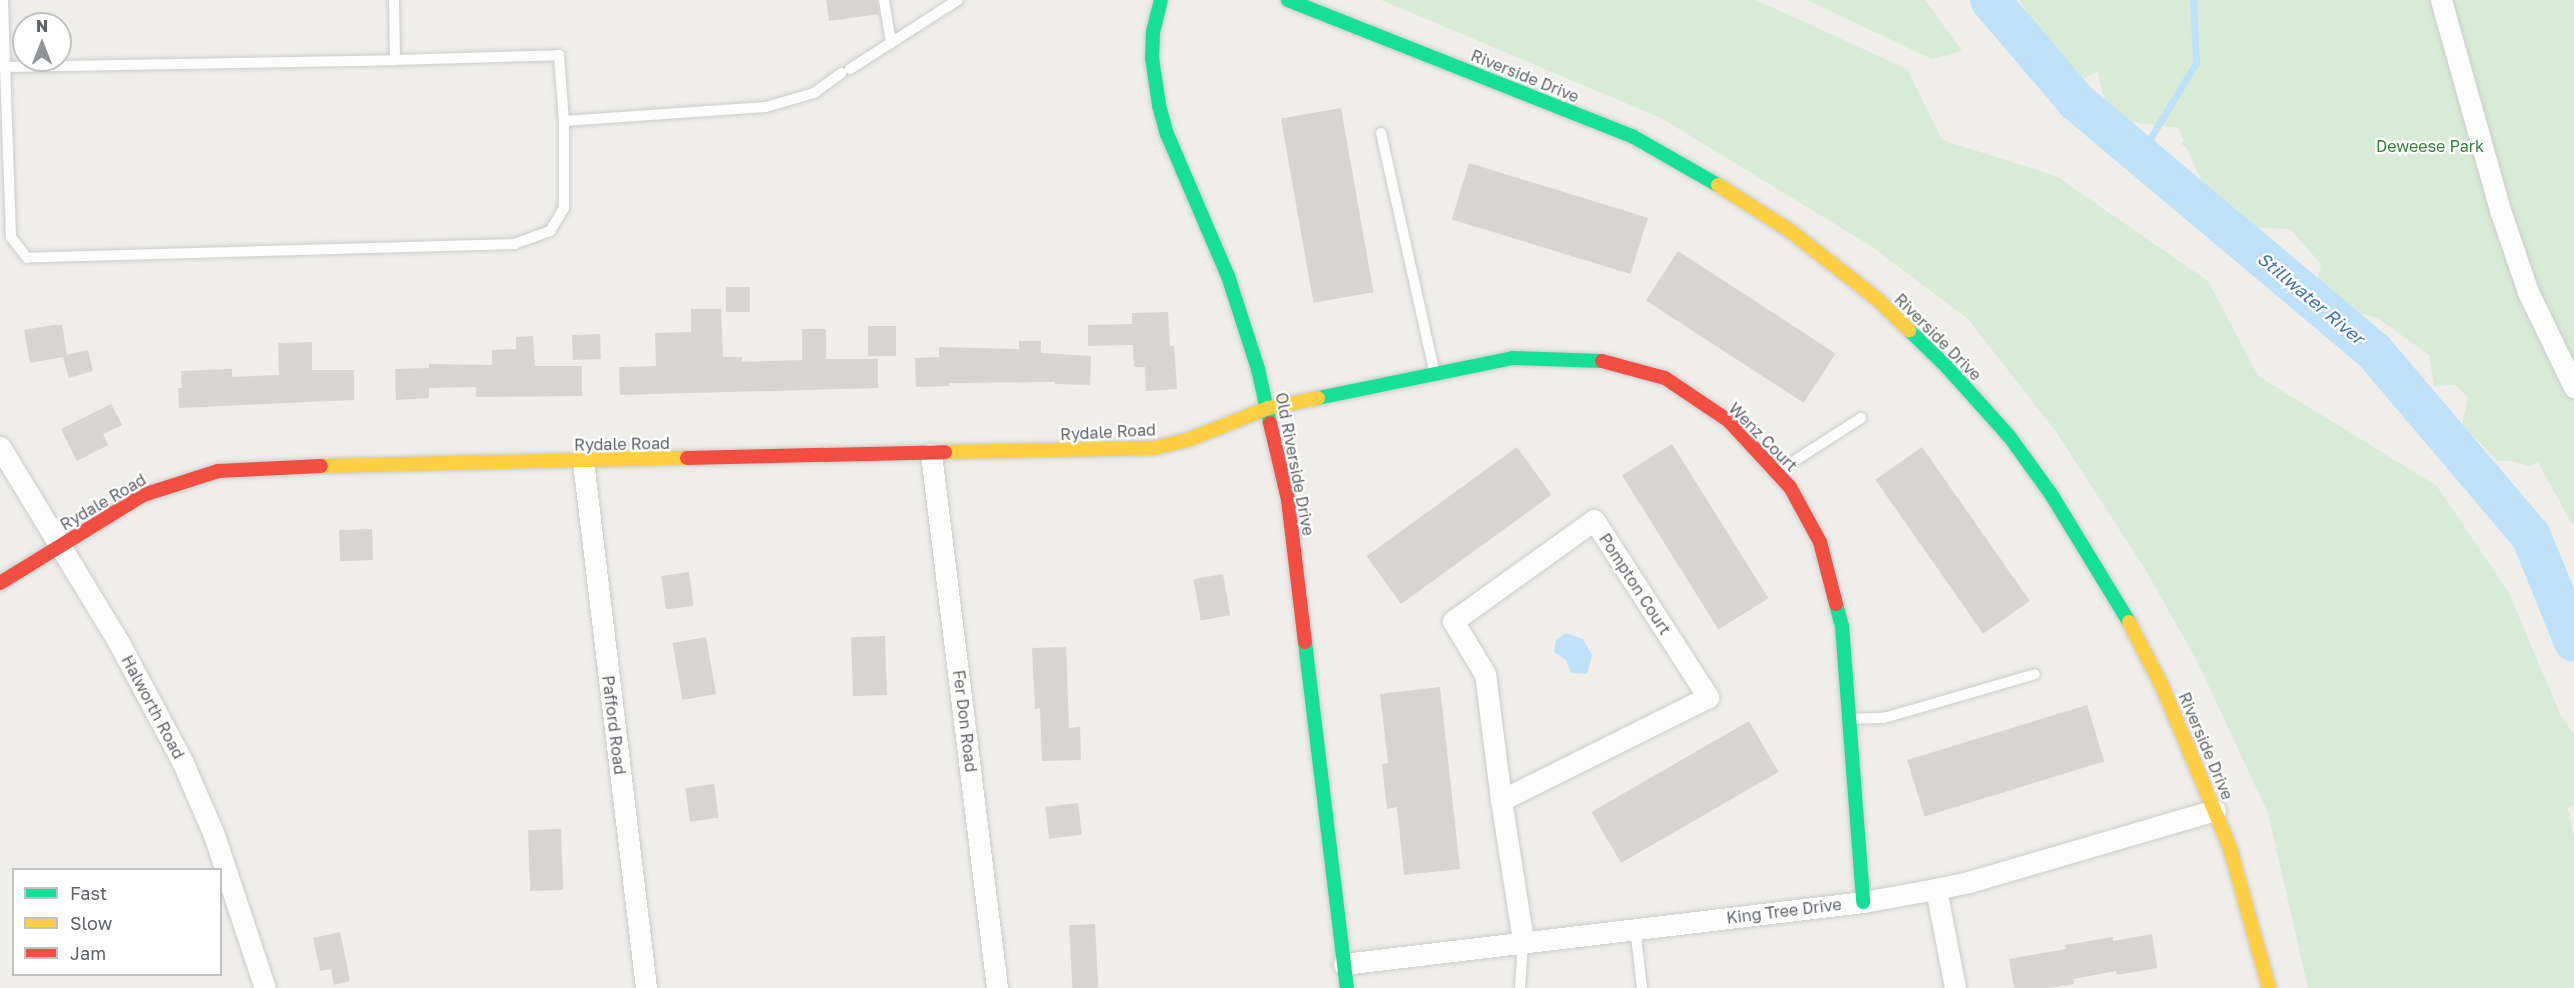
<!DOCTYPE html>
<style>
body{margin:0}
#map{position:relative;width:2574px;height:988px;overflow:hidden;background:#efeeea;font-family:"Golos Text",sans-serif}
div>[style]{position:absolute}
.green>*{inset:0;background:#d8ebd6}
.water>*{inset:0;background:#bfe0f9}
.stream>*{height:7px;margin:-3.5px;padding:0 3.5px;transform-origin:3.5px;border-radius:3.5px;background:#bfe0f9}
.river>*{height:40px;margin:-20px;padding:0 20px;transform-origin:20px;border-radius:20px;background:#bfe0f9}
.building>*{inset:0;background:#d6d5d3;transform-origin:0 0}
.roads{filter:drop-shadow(0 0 2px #cbcccc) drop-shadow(0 0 2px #cbcccc)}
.lane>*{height:10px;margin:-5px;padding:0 5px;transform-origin:5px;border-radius:5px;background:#fdfcfc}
.street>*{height:21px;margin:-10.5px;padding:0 10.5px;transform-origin:10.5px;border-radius:10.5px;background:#fdfcfc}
.fast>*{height:14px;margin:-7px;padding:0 7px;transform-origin:7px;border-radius:7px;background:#16e098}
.slow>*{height:14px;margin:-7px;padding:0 7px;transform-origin:7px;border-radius:7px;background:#ffcf43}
.jam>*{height:14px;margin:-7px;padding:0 7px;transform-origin:7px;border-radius:7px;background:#f24e42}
span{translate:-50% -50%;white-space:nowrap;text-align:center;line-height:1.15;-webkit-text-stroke:4.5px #fff;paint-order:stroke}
.street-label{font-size:16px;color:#5f6368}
.park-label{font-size:16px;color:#348238}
.water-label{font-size:18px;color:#4174aa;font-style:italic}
.legend{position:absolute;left:12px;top:868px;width:210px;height:108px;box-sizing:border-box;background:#fff;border:2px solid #bfc1c3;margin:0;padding:8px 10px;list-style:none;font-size:18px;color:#5f6368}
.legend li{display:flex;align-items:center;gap:12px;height:30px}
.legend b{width:30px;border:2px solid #bfc1c3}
.north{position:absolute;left:12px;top:12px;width:60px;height:60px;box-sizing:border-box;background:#fff;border:2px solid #bfc1c3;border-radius:50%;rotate:0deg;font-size:16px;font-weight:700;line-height:24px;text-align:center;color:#5f6368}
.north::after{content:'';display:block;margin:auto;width:21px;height:27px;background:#919496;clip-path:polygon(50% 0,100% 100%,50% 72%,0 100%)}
</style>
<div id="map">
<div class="green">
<div style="clip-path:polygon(1381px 0,1756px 0,1907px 69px,1942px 140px,2056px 176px,2208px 281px,2258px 376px,2437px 486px,2509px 593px,2560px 714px,2574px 735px,2574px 805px,2567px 807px,2574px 835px,2574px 988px,2308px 988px,2268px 813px,2196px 659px,2145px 569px,2057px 433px,1968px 319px,1871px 246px,1661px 118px)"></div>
<div style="clip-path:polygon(1807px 0,1925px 0,1962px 51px,1932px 59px)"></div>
<div style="clip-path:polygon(2019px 0,2574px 0,2574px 528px,2538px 462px,2530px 466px,2511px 461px,2498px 461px,2462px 425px,2468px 397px,2455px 385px,2434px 386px,2429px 355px,2379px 319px,2350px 309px,2319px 313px,2315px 294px,2321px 264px,2290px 229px,2242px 227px,2205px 189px,2187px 148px,2181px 144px,2183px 140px,2178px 128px,2108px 119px,2098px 71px,2060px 90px,2030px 64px,2039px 30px)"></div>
</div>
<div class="water">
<div style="clip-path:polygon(1566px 633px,1583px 639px,1592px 655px,1587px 674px,1571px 673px,1566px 660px,1554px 652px,1556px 640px)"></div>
</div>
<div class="stream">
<div style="left:2140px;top:155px;width:108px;rotate:-58.7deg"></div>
<div style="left:2196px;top:63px;width:63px;rotate:-92.7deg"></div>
</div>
<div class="river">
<div style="left:1990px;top:0;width:134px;rotate:49.5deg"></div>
<div style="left:2077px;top:102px;width:386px;rotate:40deg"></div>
<div style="left:2373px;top:350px;width:244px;rotate:49.7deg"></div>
<div style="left:2531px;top:536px;width:114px;rotate:67.9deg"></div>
</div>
<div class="building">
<div style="clip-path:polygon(826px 0,877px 0,879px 14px,829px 21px)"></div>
<div style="left:1341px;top:108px;width:187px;height:61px;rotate:80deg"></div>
<div style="left:1469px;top:163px;width:187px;height:59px;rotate:17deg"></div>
<div style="left:1678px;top:251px;width:188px;height:59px;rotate:33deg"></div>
<div style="left:726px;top:287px;width:24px;height:25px"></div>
<div style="clip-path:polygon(691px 309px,721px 309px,723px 357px,742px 357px,742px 362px,802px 360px,802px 329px,826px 329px,826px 359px,878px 359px,878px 388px,620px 395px,619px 367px,656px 366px,655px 333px,691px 332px)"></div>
<div style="clip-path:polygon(1168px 312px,1170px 346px,1174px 346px,1177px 389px,1146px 391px,1145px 367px,1134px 367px,1133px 345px,1088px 346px,1088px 325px,1132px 324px,1132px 313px)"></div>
<div style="clip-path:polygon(53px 325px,62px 325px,67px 355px,88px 350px,93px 371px,69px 378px,63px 357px,30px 363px,24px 330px)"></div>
<div style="left:868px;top:326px;width:28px;height:30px"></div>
<div style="left:600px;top:334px;width:25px;height:28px;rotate:88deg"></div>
<div style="clip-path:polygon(533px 336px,535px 366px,582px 366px,582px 396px,476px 397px,476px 387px,429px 388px,429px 398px,396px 400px,395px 369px,429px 368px,429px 364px,492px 365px,492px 350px,516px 349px,516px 337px)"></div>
<div style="clip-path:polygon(1019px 341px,1041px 341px,1041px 353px,1091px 356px,1090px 385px,1055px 384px,1055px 382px,949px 383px,949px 386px,916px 387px,915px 358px,939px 357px,939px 347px,1019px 349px)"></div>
<div style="clip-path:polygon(312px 342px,312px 370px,354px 370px,354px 400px,179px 408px,178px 388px,182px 388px,181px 371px,232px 369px,232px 377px,279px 375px,278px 343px)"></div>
<div style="clip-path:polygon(111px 404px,122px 425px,103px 434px,108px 445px,77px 461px,61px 429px)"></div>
<div style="left:1672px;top:444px;width:182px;height:59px;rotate:58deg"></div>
<div style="left:1517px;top:447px;width:59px;height:186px;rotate:54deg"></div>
<div style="left:1922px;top:447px;width:188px;height:57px;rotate:55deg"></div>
<div style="left:372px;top:529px;width:31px;height:33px;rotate:88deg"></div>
<div style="left:689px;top:572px;width:34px;height:28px;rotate:82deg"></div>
<div style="left:1223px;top:574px;width:42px;height:30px;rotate:80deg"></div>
<div style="left:885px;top:636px;width:59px;height:34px;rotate:88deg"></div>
<div style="left:706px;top:637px;width:58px;height:34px;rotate:80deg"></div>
<div style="clip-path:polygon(1066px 647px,1069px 728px,1080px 727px,1081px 760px,1042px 761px,1040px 708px,1035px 709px,1032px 648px)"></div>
<div style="clip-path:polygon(1440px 687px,1460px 869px,1404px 875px,1397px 807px,1387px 809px,1382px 764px,1388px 763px,1380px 694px)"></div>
<div style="left:2087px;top:705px;width:59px;height:188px;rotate:73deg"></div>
<div style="left:1749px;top:721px;width:59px;height:182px;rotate:60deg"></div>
<div style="left:714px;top:784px;width:34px;height:29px;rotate:82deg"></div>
<div style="left:1078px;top:803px;width:32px;height:33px;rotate:83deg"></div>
<div style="left:561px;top:829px;width:61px;height:33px;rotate:88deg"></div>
<div style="left:1095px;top:924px;width:64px;height:26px;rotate:87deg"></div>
<div style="clip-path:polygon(340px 932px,350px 981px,334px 985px,331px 969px,320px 971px,313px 938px)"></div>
<div style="clip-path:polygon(2152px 934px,2157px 968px,2117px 975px,2116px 971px,2073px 979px,2074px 984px,2048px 988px,2014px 988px,2009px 959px,2066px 949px,2065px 945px,2113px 937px,2113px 941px)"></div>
</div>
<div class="roads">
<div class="lane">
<div style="left:394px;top:0;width:60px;rotate:89deg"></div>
<div style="left:884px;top:0;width:44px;rotate:80.8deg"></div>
<div style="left:0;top:67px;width:5px"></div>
<div style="left:5px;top:67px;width:390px;rotate:-1deg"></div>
<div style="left:395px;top:60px;width:164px;rotate:-1.7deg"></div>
<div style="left:559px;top:55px;width:66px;rotate:85.7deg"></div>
<div style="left:564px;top:121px;width:87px;rotate:90deg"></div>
<div style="left:564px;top:208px;width:27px;rotate:121deg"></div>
<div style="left:550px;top:231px;width:37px;rotate:160deg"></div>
<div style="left:515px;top:244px;width:488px;rotate:178.4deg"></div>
<div style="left:27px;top:258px;width:26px;rotate:-127deg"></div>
<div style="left:11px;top:237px;width:170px;rotate:-92deg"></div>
<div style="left:5px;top:67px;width:67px;rotate:-91.7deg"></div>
<div style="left:850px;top:69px;width:128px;rotate:-32.6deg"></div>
<div style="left:564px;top:121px;width:202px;rotate:-4deg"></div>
<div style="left:766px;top:107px;width:50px;rotate:-16.3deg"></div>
<div style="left:814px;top:93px;width:34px;rotate:-36deg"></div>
<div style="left:1381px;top:133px;width:247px;rotate:77.4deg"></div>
<div style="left:1777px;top:472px;width:100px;rotate:-32.7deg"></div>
<div style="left:1849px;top:719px;width:35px;rotate:-2deg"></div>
<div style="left:1884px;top:718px;width:157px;rotate:-16.2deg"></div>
<div style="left:1635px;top:928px;width:60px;rotate:83.3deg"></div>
<div style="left:1520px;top:988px;width:47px;rotate:-86.3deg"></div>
</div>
<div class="street">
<div style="left:2441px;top:0;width:218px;rotate:74.3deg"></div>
<div style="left:2500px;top:210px;width:87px;rotate:71.1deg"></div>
<div style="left:2528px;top:292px;width:106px;rotate:64.2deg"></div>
<div style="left:0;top:447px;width:229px;rotate:58.7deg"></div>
<div style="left:119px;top:643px;width:136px;rotate:61.9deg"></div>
<div style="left:183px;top:763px;width:78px;rotate:66.7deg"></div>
<div style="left:214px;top:835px;width:161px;rotate:71.6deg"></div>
<div style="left:931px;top:454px;width:538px;rotate:82.95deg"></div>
<div style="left:583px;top:461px;width:531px;rotate:83.18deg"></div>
<div style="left:1594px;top:520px;width:211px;rotate:57.2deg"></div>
<div style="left:1708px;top:697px;width:231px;rotate:153.5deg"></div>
<div style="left:1501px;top:800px;width:127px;rotate:-97.2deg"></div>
<div style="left:1485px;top:674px;width:62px;rotate:-121.1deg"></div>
<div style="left:1453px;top:621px;width:173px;rotate:-35.6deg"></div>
<div style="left:1501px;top:800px;width:143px;rotate:81.1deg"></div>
<div style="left:1936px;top:889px;width:101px;rotate:79.1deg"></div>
<div style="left:1344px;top:964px;width:523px;rotate:-6.81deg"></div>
<div style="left:1863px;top:902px;width:74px;rotate:-10.1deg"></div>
<div style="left:1936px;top:889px;width:34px;rotate:-12deg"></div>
<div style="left:1969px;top:882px;width:256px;rotate:-16.3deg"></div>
</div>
<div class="fast">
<div style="left:1161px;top:0;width:33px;rotate:104deg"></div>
<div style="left:1153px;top:32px;width:26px;rotate:92deg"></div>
<div style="left:1152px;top:58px;width:48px;rotate:81.5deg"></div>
<div style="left:1159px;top:105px;width:30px;rotate:75deg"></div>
<div style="left:1167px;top:134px;width:155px;rotate:66.8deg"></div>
<div style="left:1228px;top:276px;width:98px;rotate:72.1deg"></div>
<div style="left:1258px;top:369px;width:55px;rotate:77.5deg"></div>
<div style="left:1288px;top:0;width:370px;rotate:21.6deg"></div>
<div style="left:1632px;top:136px;width:99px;rotate:29.7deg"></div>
<div style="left:1909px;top:330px;width:53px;rotate:44.2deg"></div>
<div style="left:1947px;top:367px;width:93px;rotate:48.1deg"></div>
<div style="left:2009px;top:436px;width:72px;rotate:54.1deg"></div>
<div style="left:2051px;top:494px;width:150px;rotate:58.6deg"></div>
<div style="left:1318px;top:398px;width:199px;rotate:-11.6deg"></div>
<div style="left:1513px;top:358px;width:89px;rotate:1.9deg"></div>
<div style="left:1836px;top:604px;width:23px;rotate:75deg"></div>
<div style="left:1842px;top:626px;width:277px;rotate:85.6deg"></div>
<div style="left:1305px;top:642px;width:349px;rotate:83.1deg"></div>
</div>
<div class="slow">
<div style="left:1718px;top:185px;width:84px;rotate:32.4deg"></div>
<div style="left:1789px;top:230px;width:112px;rotate:38.1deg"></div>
<div style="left:1877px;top:299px;width:45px;rotate:44.1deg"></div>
<div style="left:945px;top:452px;width:210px;rotate:-1.1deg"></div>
<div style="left:1155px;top:448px;width:36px;rotate:-14deg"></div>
<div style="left:1190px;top:439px;width:84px;rotate:-21.7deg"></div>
<div style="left:1268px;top:408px;width:51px;rotate:-11.3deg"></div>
<div style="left:321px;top:466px;width:366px;rotate:-1.3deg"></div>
<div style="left:2129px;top:622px;width:72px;rotate:62.7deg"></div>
<div style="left:2162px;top:686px;width:176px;rotate:67.2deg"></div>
<div style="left:2230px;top:848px;width:145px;rotate:74.4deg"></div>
</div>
<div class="jam">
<div style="left:1602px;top:361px;width:65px;rotate:15.1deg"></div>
<div style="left:1665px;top:378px;width:77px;rotate:33.9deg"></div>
<div style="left:1729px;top:421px;width:90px;rotate:47.3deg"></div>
<div style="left:1790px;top:487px;width:63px;rotate:61.4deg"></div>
<div style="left:1820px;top:542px;width:64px;rotate:75.5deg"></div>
<div style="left:1270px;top:423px;width:79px;rotate:76.8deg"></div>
<div style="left:1288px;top:500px;width:143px;rotate:83.2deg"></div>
<div style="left:687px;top:458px;width:258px;rotate:-1.3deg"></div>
<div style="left:0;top:583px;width:168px;rotate:-31.6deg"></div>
<div style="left:143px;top:495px;width:79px;rotate:-17.7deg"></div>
<div style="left:218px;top:471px;width:103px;rotate:-2.8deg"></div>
</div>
</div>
<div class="street-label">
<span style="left:1525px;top:76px;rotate:22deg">Riverside Drive</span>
<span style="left:1938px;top:337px;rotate:45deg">Riverside Drive</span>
<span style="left:1108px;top:432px;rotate:-3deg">Rydale Road</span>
<span style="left:1763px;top:437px;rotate:45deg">Wenz Court</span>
<span style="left:622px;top:444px;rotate:-1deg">Rydale Road</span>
<span style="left:1295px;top:464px;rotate:79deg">Old Riverside Drive</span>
<span style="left:103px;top:502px;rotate:-30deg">Rydale Road</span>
<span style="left:1635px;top:584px;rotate:57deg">Pompton Court</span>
<span style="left:153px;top:707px;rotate:62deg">Halworth Road</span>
<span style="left:965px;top:721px;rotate:83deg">Fer Don Road</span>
<span style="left:614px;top:725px;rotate:83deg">Pafford Road</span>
<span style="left:2206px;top:746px;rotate:67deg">Riverside Drive</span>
<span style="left:1784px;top:911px;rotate:-7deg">King Tree Drive</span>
</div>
<div class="park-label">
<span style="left:2430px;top:146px">Deweese Park</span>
</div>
<div class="water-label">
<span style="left:2311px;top:298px;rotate:40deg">Stillwater River</span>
</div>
<ul class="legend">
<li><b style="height:8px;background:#16e098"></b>Fast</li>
<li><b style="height:8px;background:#ffcf43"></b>Slow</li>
<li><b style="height:8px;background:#f24e42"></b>Jam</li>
</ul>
<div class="north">N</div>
</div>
